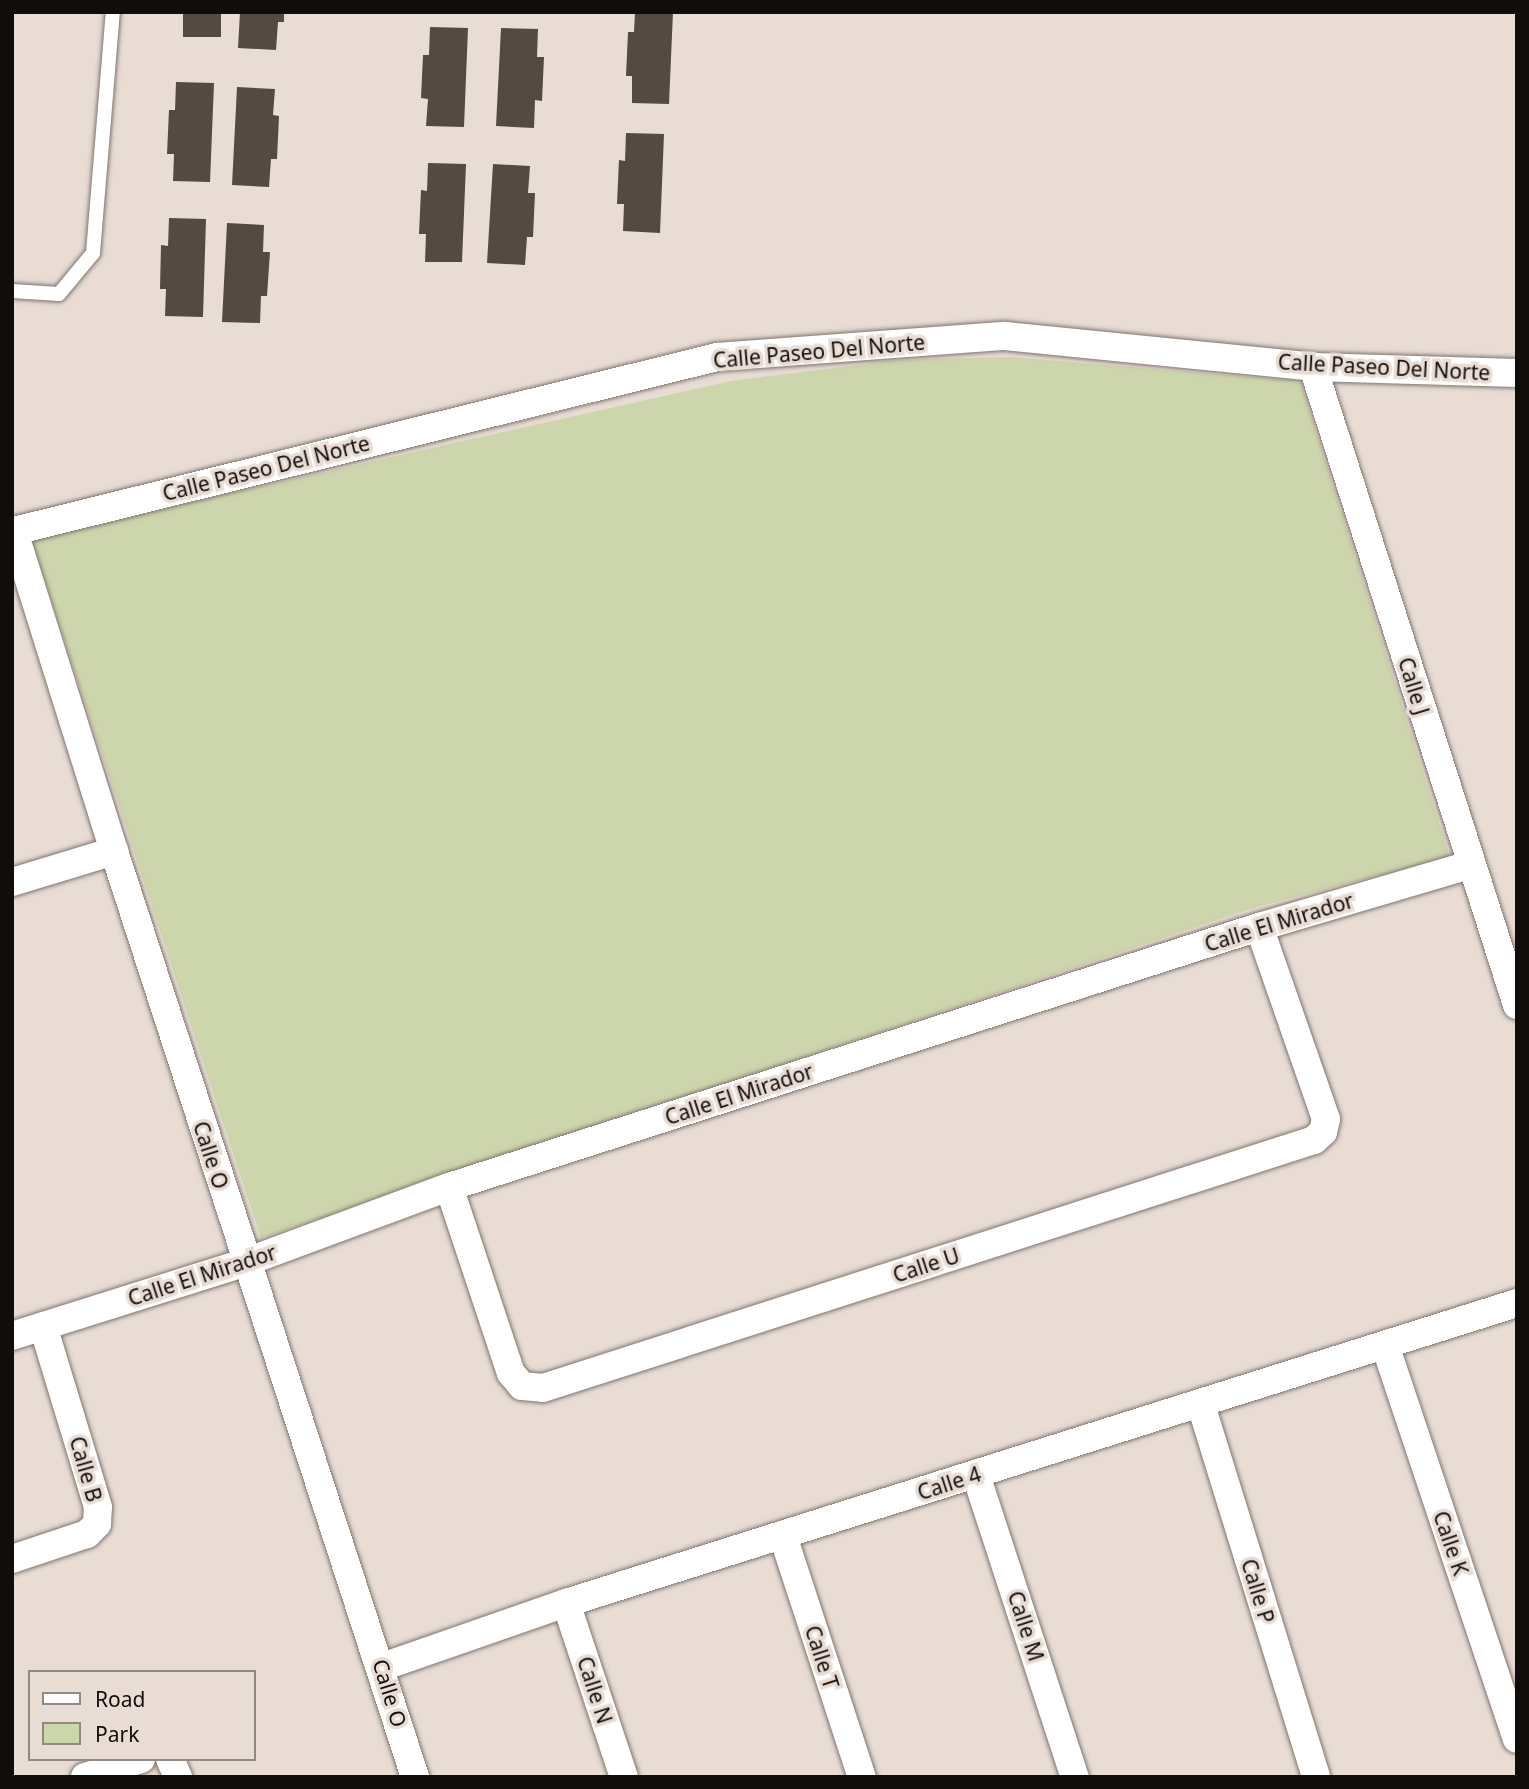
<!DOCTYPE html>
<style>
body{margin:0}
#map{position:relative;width:1529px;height:1789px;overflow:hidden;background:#e8dcd4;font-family:"Noto Sans",sans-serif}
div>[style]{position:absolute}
.green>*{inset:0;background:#cdd5ad}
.building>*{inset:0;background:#544a43;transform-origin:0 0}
.roads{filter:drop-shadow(0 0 2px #80756e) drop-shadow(0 0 2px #80756e)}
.lane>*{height:14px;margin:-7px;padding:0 7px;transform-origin:7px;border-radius:7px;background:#fff}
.street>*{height:28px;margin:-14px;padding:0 14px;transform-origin:14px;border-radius:14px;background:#fff}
span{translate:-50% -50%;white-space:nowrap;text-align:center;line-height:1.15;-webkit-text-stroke:7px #e8dcd4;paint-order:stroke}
.street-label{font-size:21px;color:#110d0a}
.frame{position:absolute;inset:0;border:14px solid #110d0a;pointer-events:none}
.legend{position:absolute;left:28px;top:1670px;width:228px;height:91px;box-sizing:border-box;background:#e8dcd4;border:2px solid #928983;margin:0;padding:9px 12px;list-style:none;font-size:21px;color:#110d0a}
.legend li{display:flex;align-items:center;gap:14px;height:35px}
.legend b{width:35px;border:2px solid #928983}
</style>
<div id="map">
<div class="green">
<div style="clip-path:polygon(1011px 357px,1300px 381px,1450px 857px,1256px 907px,261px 1238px,31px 538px,731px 381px,897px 360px)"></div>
</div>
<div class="building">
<div style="left:183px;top:12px;width:38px;height:25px"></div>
<div style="clip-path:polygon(240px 12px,284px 12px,284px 22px,278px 22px,276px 50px,238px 48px)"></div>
<div style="clip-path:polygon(635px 12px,673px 12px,669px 104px,632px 103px,632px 76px,626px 76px,628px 32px,634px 32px)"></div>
<div style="clip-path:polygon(430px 27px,468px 28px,464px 127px,426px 126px,428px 99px,421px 98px,423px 55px,429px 55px)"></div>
<div style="clip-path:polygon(501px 28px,538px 29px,537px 57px,544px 57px,542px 101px,535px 100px,534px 128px,496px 126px)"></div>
<div style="clip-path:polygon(176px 82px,214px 83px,210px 182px,173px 181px,174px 154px,167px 154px,169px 110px,175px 110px)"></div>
<div style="clip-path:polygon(237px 87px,275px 89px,273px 115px,279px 116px,277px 159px,271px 159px,269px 187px,232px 185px)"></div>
<div style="clip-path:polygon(626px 133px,664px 134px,660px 233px,623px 231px,624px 204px,617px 204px,619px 160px,625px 161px)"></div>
<div style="clip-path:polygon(428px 163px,466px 164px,462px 262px,425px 262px,426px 234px,419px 234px,421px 190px,427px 191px)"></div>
<div style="clip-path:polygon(493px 164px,530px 166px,528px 193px,535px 193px,533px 237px,527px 237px,525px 265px,487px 263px)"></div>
<div style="clip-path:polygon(169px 218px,206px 219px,203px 317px,165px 316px,166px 289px,160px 289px,161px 245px,168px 246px)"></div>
<div style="clip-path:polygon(227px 223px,264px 225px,263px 252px,270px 252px,267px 296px,261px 296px,260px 323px,222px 322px)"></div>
</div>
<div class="roads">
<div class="lane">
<div style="left:12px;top:291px;width:47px;rotate:3.7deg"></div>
<div style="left:59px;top:294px;width:53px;rotate:-50.3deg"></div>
<div style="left:93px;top:253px;width:242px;rotate:-85.3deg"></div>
</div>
<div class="street">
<div style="left:1313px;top:367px;width:670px;rotate:72.27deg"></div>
<div style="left:12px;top:882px;width:107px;rotate:-16.9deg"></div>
<div style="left:449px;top:1187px;width:196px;rotate:71.6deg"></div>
<div style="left:511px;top:1373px;width:17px;rotate:50deg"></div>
<div style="left:522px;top:1386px;width:21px;rotate:5deg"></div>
<div style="left:543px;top:1388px;width:810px;rotate:-17.83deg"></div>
<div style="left:1314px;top:1140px;width:12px;rotate:-42deg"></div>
<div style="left:1323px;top:1132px;width:13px;rotate:-77deg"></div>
<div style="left:1326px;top:1119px;width:203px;rotate:-109.2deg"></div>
<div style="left:12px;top:1336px;width:245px;rotate:-17.5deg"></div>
<div style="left:246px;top:1262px;width:216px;rotate:-20.3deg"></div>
<div style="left:449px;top:1187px;width:851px;rotate:-17.8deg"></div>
<div style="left:1259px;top:927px;width:220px;rotate:-16.4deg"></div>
<div style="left:1386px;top:1348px;width:412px;rotate:71.5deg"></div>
<div style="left:1201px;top:1405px;width:389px;rotate:72.8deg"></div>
<div style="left:976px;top:1475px;width:318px;rotate:71.9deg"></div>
<div style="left:783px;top:1536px;width:254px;rotate:71.9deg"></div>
<div style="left:12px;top:1559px;width:79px;rotate:-18.4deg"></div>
<div style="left:87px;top:1534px;width:14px;rotate:-45deg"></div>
<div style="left:97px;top:1524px;width:17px;rotate:-87deg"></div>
<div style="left:98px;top:1507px;width:189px;rotate:-106.9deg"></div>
<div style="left:566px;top:1603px;width:183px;rotate:71.6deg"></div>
<div style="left:382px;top:1667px;width:195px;rotate:-19.2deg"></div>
<div style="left:566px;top:1603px;width:997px;rotate:-17.51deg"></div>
<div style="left:170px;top:1759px;width:20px;rotate:66deg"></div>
<div style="left:85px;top:1777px;width:59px;rotate:-17.8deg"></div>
<div style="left:415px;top:1777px;width:974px;rotate:-108.01deg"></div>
<div style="left:114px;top:851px;width:335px;rotate:-107.4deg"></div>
<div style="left:14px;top:531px;width:724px;rotate:-13.9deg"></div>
<div style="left:717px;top:357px;width:289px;rotate:-4.2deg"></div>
<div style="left:1005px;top:336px;width:310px;rotate:5.7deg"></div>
<div style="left:1313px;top:367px;width:204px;rotate:1.7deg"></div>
</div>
</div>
<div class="street-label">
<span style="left:819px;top:351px;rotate:-5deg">Calle Paseo Del Norte</span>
<span style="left:1384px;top:367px;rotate:3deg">Calle Paseo Del Norte</span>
<span style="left:266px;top:468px;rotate:-14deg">Calle Paseo Del Norte</span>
<span style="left:1414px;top:686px;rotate:73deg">Calle J</span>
<span style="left:1279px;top:922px;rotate:-17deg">Calle El Mirador</span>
<span style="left:739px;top:1094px;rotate:-18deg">Calle El Mirador</span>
<span style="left:211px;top:1155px;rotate:72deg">Calle O</span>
<span style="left:926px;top:1265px;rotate:-18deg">Calle U</span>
<span style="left:202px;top:1275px;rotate:-18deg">Calle El Mirador</span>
<span style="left:86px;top:1469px;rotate:74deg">Calle B</span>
<span style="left:949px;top:1483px;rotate:-18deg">Calle 4</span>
<span style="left:1451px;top:1543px;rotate:71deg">Calle K</span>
<span style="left:1258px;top:1591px;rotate:73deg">Calle P</span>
<span style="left:1026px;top:1626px;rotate:72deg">Calle M</span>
<span style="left:822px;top:1657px;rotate:72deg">Calle T</span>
<span style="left:595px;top:1690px;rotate:72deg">Calle N</span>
<span style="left:390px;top:1693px;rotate:73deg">Calle O</span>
</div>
<div class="frame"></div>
<ul class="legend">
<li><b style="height:9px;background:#fff"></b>Road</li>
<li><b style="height:19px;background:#cdd5ad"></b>Park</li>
</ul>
</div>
